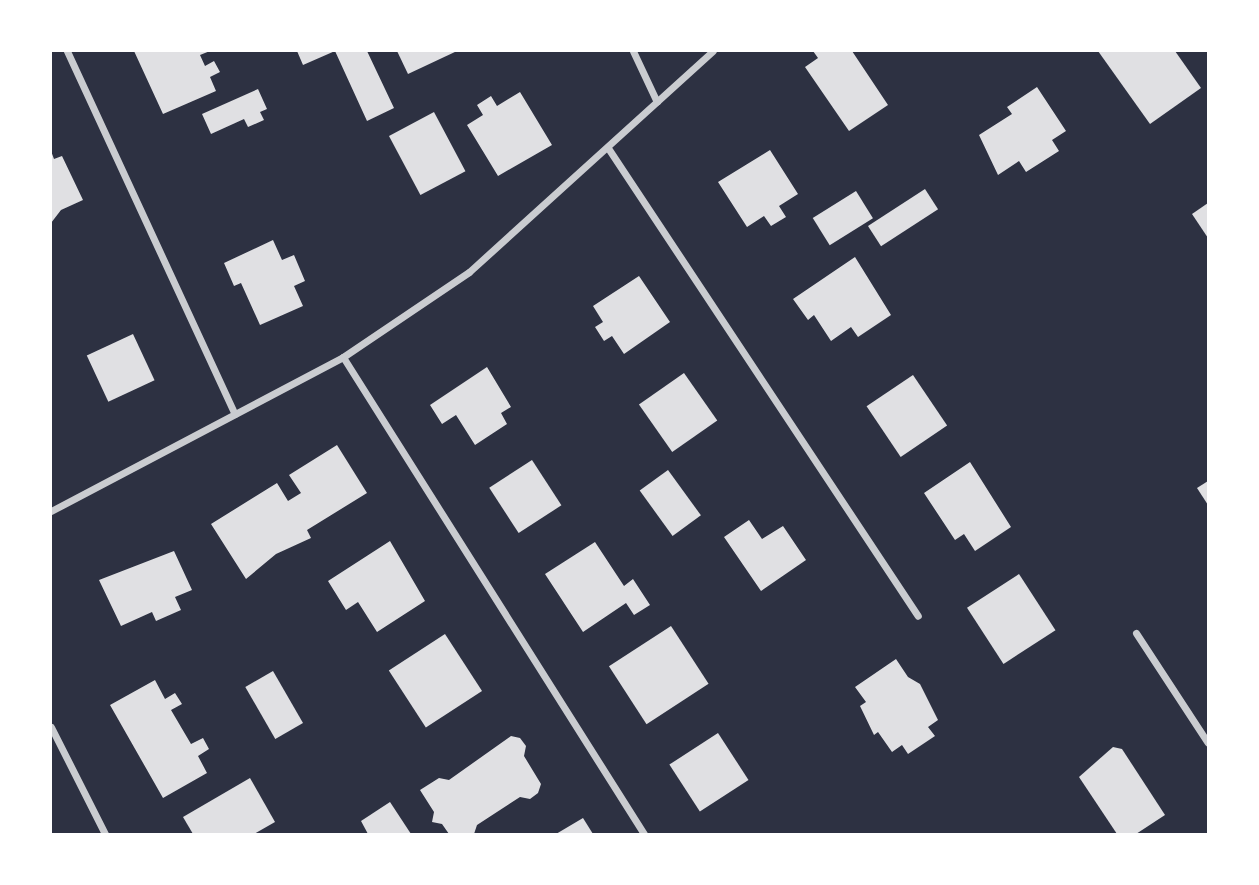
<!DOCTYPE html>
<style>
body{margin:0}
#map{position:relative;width:1259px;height:885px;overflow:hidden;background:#2d3142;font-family:Barlow,sans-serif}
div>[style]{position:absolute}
.building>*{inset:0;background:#e0e0e3;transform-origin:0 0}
.minor>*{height:7px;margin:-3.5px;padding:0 3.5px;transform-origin:3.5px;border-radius:3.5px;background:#caccd0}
span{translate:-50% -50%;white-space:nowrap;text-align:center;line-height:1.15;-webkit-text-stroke:6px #fff;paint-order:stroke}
.frame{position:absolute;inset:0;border:52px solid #fff;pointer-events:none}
</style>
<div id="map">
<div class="building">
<div style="clip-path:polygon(134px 51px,210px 51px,200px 55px,205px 66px,214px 61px,220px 72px,210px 77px,216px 91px,163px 114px)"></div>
<div style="clip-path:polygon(297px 51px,367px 51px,394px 108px,367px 121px,335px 51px,303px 65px)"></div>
<div style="clip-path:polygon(397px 51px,457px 51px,408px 74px)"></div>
<div style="clip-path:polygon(813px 51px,852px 51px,888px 105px,849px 131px,805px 67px,818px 58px)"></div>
<div style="clip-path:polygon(1098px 51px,1175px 51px,1201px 88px,1150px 124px)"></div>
<div style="clip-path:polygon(1037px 87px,1066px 131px,1052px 140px,1059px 151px,1026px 172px,1019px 161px,998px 175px,979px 135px,1012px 114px,1007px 107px)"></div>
<div style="clip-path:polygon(258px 89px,267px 109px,260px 112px,264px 120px,248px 127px,244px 119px,211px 134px,202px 114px)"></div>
<div style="clip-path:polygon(520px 92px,552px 145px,498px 176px,467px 125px,483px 115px,477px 105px,491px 96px,497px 106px)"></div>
<div style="left:434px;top:112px;width:67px;height:51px;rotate:62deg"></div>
<div style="clip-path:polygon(770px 150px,798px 194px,779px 206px,786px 217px,771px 226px,764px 216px,747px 227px,718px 182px)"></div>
<div style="clip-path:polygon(51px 151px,54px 159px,62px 156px,83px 200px,61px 210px,51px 223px)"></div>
<div style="left:925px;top:189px;width:24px;height:68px;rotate:57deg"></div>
<div style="left:856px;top:191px;width:32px;height:51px;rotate:58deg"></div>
<div style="clip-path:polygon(1208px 203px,1208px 238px,1192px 214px)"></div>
<div style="clip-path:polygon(273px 240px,282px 260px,294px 255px,305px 281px,294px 286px,303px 306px,260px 325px,241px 283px,234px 286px,224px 263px)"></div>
<div style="clip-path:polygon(855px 257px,891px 315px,858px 337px,851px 327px,831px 341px,814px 315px,808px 320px,793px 299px)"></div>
<div style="clip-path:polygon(639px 276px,670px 322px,624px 354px,612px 336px,604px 341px,595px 327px,603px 322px,593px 306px)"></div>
<div style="left:133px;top:334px;width:51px;height:51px;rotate:65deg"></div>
<div style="clip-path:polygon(487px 367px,511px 407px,501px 413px,507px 424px,475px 445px,456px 415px,442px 424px,430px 405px)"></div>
<div style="left:684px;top:373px;width:58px;height:55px;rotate:55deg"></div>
<div style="left:913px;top:375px;width:61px;height:56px;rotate:56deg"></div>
<div style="clip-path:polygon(337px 445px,367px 493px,307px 530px,311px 538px,276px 554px,246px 579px,211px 524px,277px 483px,288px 501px,301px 493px,289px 475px)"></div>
<div style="left:532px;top:460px;width:54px;height:51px;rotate:57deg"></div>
<div style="clip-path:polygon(970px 462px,1011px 527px,975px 551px,964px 534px,955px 540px,924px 493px)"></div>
<div style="left:668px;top:470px;width:56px;height:35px;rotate:54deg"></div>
<div style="clip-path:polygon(1208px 481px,1208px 505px,1197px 488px)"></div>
<div style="clip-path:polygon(749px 520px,762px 539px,783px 526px,806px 560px,761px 591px,724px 537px)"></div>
<div style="clip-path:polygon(390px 541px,425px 601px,377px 632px,358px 602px,346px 610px,328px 581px)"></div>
<div style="clip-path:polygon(595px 542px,624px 586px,633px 579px,650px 605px,634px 615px,626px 603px,583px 632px,545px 574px)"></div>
<div style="clip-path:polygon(174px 551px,192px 590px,175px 597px,181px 610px,156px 621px,152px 612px,121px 626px,99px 580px)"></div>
<div style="left:1019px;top:574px;width:67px;height:62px;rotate:57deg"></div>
<div style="left:671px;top:626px;width:69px;height:74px;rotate:57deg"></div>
<div style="left:445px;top:634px;width:68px;height:67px;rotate:57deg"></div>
<div style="clip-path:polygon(896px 659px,908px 677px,920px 684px,938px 720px,928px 727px,935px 736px,908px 754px,902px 745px,892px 752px,878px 732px,874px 735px,860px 706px,866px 702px,855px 687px)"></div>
<div style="left:273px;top:671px;width:60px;height:32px;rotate:60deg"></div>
<div style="clip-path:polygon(155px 680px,165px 699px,175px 693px,182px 704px,171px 710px,191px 744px,203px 738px,209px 749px,198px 756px,207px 773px,163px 798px,110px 705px)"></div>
<div style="left:718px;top:733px;width:56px;height:58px;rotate:57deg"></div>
<div style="clip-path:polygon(511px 736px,520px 738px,526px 746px,524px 756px,541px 784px,538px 793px,530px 799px,520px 797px,477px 825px,474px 834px,449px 834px,442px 824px,432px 822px,434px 812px,420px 790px,439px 778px,449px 780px)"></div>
<div style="clip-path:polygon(1113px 747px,1122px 749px,1165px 815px,1136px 834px,1117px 834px,1079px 777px)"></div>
<div style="clip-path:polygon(250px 778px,275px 822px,254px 834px,193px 834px,183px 817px)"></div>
<div style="clip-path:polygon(390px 802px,411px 834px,368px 834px,361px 821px)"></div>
<div style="clip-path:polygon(583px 818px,593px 834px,556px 834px)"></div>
</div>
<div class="minor">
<div style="left:67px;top:51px;width:400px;rotate:65.2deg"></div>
<div style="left:633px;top:51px;width:56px;rotate:64.8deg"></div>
<div style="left:608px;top:148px;width:561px;rotate:56.48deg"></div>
<div style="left:343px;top:357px;width:564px;rotate:57.75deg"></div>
<div style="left:51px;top:511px;width:330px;rotate:-27.8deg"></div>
<div style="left:343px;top:357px;width:152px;rotate:-34deg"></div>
<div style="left:469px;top:272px;width:329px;rotate:-42.2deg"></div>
<div style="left:1136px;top:633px;width:131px;rotate:56.8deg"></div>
<div style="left:51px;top:727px;width:120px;rotate:63.2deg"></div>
</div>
<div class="frame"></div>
</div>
